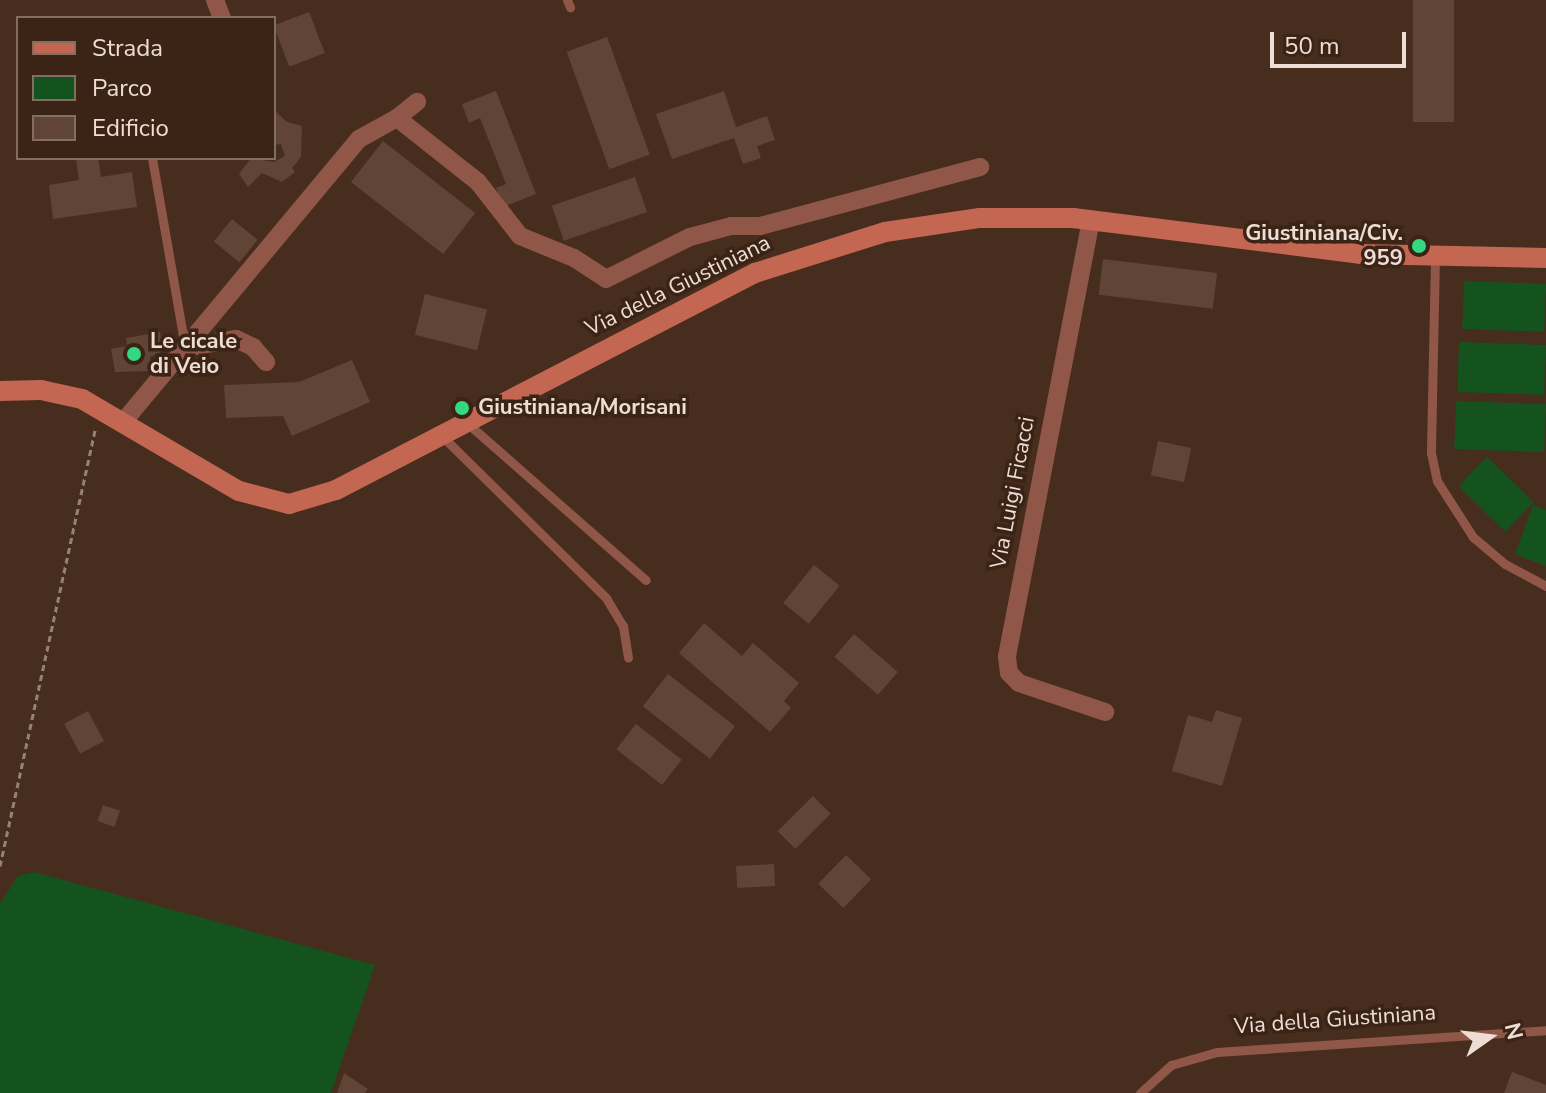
<!DOCTYPE html>
<style>
body{margin:0}
#map{position:relative;width:1546px;height:1093px;overflow:hidden;background:#462d1e;font-family:"Nunito Sans",sans-serif}
div>[style]{position:absolute}
.green>*{inset:0;background:#14531e;transform-origin:0 0}
.building>*{inset:0;background:#604536;transform-origin:0 0}
.path>*{height:3px;margin-top:-1.5px;transform-origin:0;background:repeating-linear-gradient(90deg,#968175 0 6px,transparent 0 10px)}
.lane>*{height:9px;margin:-4.5px;padding:0 4.5px;transform-origin:4.5px;border-radius:4.5px;background:#905648}
.street>*{height:18px;margin:-9px;padding:0 9px;transform-origin:9px;border-radius:9px;background:#905648}
.secondary>*{height:20px;margin:-10px;padding:0 10px;transform-origin:10px;border-radius:10px;background:#c36652}
.dots>*{width:22px;height:22px;translate:-50% -50%;box-sizing:border-box;border:4px solid #3b2315;border-radius:50%}
span{translate:-50% -50%;white-space:nowrap;text-align:center;line-height:1.15;-webkit-text-stroke:7px #3b2315;paint-order:stroke}
.poi-label{font-size:22px;color:#edddd4;font-weight:700}
.right{translate:-100% -50%;text-align:right}
.left{translate:0 -50%;text-align:left}
.street-label{font-size:22px;color:#edddd4}
.legend{position:absolute;left:16px;top:16px;width:260px;height:144px;box-sizing:border-box;background:#3b2315;border:2px solid #826d61;margin:0;padding:10px 14px;list-style:none;font-size:24px;color:#edddd4}
.legend li{display:flex;align-items:center;gap:16px;height:40px}
.legend b{width:40px;border:2px solid #826d61}
.north{position:absolute;left:1450px;top:997px;width:80px;height:80px;-webkit-text-stroke:6px #3b2315;paint-order:stroke;rotate:76deg;font-size:22px;font-weight:700;line-height:32px;text-align:center;color:#edddd4}
.north::after{content:'';display:block;margin:auto;width:28px;height:36px;background:#edddd4;clip-path:polygon(50% 0,100% 100%,50% 72%,0 100%)}
.scale{position:absolute;left:1270px;top:32px;width:136px;height:36px;box-sizing:border-box;border:4px solid #edddd4;border-top:0;padding-left:10px;font-size:24px;line-height:28px;white-space:nowrap;color:#edddd4;-webkit-text-stroke:6px #3b2315;paint-order:stroke}
</style>
<div id="map">
<div class="green">
<div style="left:1464px;top:281px;width:82px;height:48px;rotate:2deg"></div>
<div style="left:1459px;top:342px;width:87px;height:50px;rotate:2deg"></div>
<div style="left:1456px;top:401px;width:90px;height:48px;rotate:2deg"></div>
<div style="left:1487px;top:457px;width:65px;height:41px;rotate:44deg"></div>
<div style="clip-path:polygon(1533px 505px,1546px 510px,1546px 566px,1515px 554px)"></div>
<div style="clip-path:polygon(34px 872px,375px 965px,331px 1093px,0 1093px,0 903px,18px 876px)"></div>
</div>
<div class="building">
<div style="left:1413px;top:0;width:41px;height:122px"></div>
<div style="left:309px;top:12px;width:44px;height:38px;rotate:69deg"></div>
<div style="left:607px;top:37px;width:125px;height:43px;rotate:70deg"></div>
<div style="clip-path:polygon(496px 91px,536px 194px,503px 207px,496px 188px,506px 184px,480px 118px,469px 123px,462px 104px)"></div>
<div style="clip-path:polygon(724px 91px,736px 127px,767px 116px,775px 140px,757px 146px,761px 158px,743px 164px,734px 138px,672px 159px,656px 114px)"></div>
<div style="clip-path:polygon(274px 110px,287px 122px,302px 126px,301px 157px,292px 168px,295px 172px,282px 182px,262px 173px,248px 187px,239px 174px,251px 158px,274px 162px,285px 156px,281px 144px,274px 145px)"></div>
<div style="left:383px;top:141px;width:117px;height:52px;rotate:38deg"></div>
<div style="clip-path:polygon(98px 158px,101px 177px,132px 172px,137px 207px,53px 219px,49px 185px,79px 180px,76px 159px)"></div>
<div style="left:635px;top:177px;width:37px;height:88px;rotate:71deg"></div>
<div style="left:232px;top:219px;width:33px;height:29px;rotate:39deg"></div>
<div style="left:1103px;top:259px;width:115px;height:36px;rotate:7deg"></div>
<div style="left:425px;top:294px;width:64px;height:42px;rotate:14deg"></div>
<div style="clip-path:polygon(160px 332px,163px 351px,150px 357px,152px 371px,115px 372px,111px 349px,127px 346px,126px 338px)"></div>
<div style="clip-path:polygon(352px 360px,370px 402px,292px 436px,283px 416px,226px 418px,224px 385px,299px 382px)"></div>
<div style="left:1158px;top:441px;width:34px;height:35px;rotate:12deg"></div>
<div style="left:814px;top:565px;width:33px;height:49px;rotate:39deg"></div>
<div style="clip-path:polygon(704px 623px,742px 656px,753px 643px,799px 683px,784px 701px,791px 708px,770px 732px,679px 653px)"></div>
<div style="left:854px;top:634px;width:58px;height:30px;rotate:41deg"></div>
<div style="left:668px;top:674px;width:85px;height:41px;rotate:38deg"></div>
<div style="clip-path:polygon(1216px 710px,1242px 718px,1222px 786px,1172px 771px,1188px 715px,1212px 722px)"></div>
<div style="left:88px;top:711px;width:34px;height:27px;rotate:62deg"></div>
<div style="left:636px;top:724px;width:58px;height:32px;rotate:38deg"></div>
<div style="left:813px;top:796px;width:25px;height:50px;rotate:45deg"></div>
<div style="left:103px;top:805px;width:18px;height:17px;rotate:19deg"></div>
<div style="left:846px;top:855px;width:35px;height:40px;rotate:44deg"></div>
<div style="left:774px;top:864px;width:22px;height:38px;rotate:87deg"></div>
<div style="clip-path:polygon(1512px 1072px,1546px 1085px,1546px 1093px,1504px 1093px)"></div>
<div style="clip-path:polygon(344px 1073px,368px 1089px,365px 1093px,337px 1093px)"></div>
</div>
<div class="path">
<div style="left:0;top:866px;width:449px;rotate:-77.7deg"></div>
</div>
<div class="lane">
<div style="left:567px;top:0;width:8px;rotate:67deg"></div>
<div style="left:152px;top:158px;width:193px;rotate:80.1deg"></div>
<div style="left:1435px;top:258px;width:195px;rotate:91.2deg"></div>
<div style="left:1431px;top:453px;width:29px;rotate:78deg"></div>
<div style="left:1437px;top:481px;width:67px;rotate:57.3deg"></div>
<div style="left:1473px;top:537px;width:42px;rotate:40.2deg"></div>
<div style="left:1505px;top:564px;width:47px;rotate:28.2deg"></div>
<div style="left:467px;top:423px;width:238px;rotate:41.3deg"></div>
<div style="left:442px;top:436px;width:231px;rotate:44.6deg"></div>
<div style="left:606px;top:598px;width:33px;rotate:59deg"></div>
<div style="left:623px;top:626px;width:32px;rotate:81deg"></div>
<div style="left:1140px;top:1093px;width:42px;rotate:-42.1deg"></div>
<div style="left:1171px;top:1065px;width:48px;rotate:-15.8deg"></div>
<div style="left:1217px;top:1052px;width:330px;rotate:-3.8deg"></div>
</div>
<div class="street">
<div style="left:215px;top:0;width:19px;rotate:69deg"></div>
<div style="left:397px;top:118px;width:26px;rotate:-39deg"></div>
<div style="left:1091px;top:220px;width:445px;rotate:100.9deg"></div>
<div style="left:1007px;top:657px;width:16px;rotate:83deg"></div>
<div style="left:1009px;top:673px;width:14px;rotate:45deg"></div>
<div style="left:1019px;top:683px;width:91px;rotate:18.6deg"></div>
<div style="left:185px;top:348px;width:52px;rotate:-10deg"></div>
<div style="left:236px;top:339px;width:19px;rotate:25deg"></div>
<div style="left:253px;top:347px;width:20px;rotate:49deg"></div>
<div style="left:124px;top:421px;width:367px;rotate:-50.2deg"></div>
<div style="left:359px;top:139px;width:43px;rotate:-28.9deg"></div>
<div style="left:397px;top:118px;width:103px;rotate:38.3deg"></div>
<div style="left:478px;top:182px;width:68px;rotate:52.1deg"></div>
<div style="left:520px;top:236px;width:58px;rotate:22.2deg"></div>
<div style="left:574px;top:258px;width:38px;rotate:33deg"></div>
<div style="left:606px;top:279px;width:94px;rotate:-26.6deg"></div>
<div style="left:690px;top:237px;width:42px;rotate:-15deg"></div>
<div style="left:731px;top:226px;width:29px"></div>
<div style="left:760px;top:226px;width:228px;rotate:-15deg"></div>
</div>
<div class="secondary">
<div style="left:0;top:391px;width:41px;rotate:-1.4deg"></div>
<div style="left:41px;top:390px;width:42px;rotate:12.4deg"></div>
<div style="left:82px;top:399px;width:182px;rotate:30.4deg"></div>
<div style="left:239px;top:491px;width:52px;rotate:14.6deg"></div>
<div style="left:289px;top:504px;width:49px;rotate:-16.6deg"></div>
<div style="left:336px;top:490px;width:472px;rotate:-27.4deg"></div>
<div style="left:755px;top:273px;width:136px;rotate:-17.5deg"></div>
<div style="left:885px;top:232px;width:96px;rotate:-8.4deg"></div>
<div style="left:980px;top:218px;width:93px"></div>
<div style="left:1073px;top:218px;width:289px;rotate:7.1deg"></div>
<div style="left:1360px;top:254px;width:186px;rotate:1.2deg"></div>
</div>
<div class="dots">
<div style="left:1419px;top:246px;background:#34d881"></div>
<div style="left:134px;top:354px;background:#34d881"></div>
<div style="left:462px;top:408px;background:#34d881"></div>
</div>
<div class="poi-label">
<span class="right" style="left:1403px;top:246px">Giustiniana/Civ.<br>959</span>
<span class="left" style="left:150px;top:354px">Le cicale<br>di Veio</span>
<span class="left" style="left:478px;top:408px">Giustiniana/Morisani</span>
</div>
<div class="street-label">
<span style="left:678px;top:286px;rotate:-26deg">Via della Giustiniana</span>
<span style="left:1013px;top:493px;rotate:-79deg">Via Luigi Ficacci</span>
<span style="left:1335px;top:1020px;rotate:-4deg">Via della Giustiniana</span>
</div>
<ul class="legend">
<li><b style="height:10px;background:#c36652"></b>Strada</li>
<li><b style="height:22px;background:#14531e"></b>Parco</li>
<li><b style="height:22px;background:#604536"></b>Edificio</li>
</ul>
<div class="north">N</div>
<div class="scale">50 m</div>
</div>
